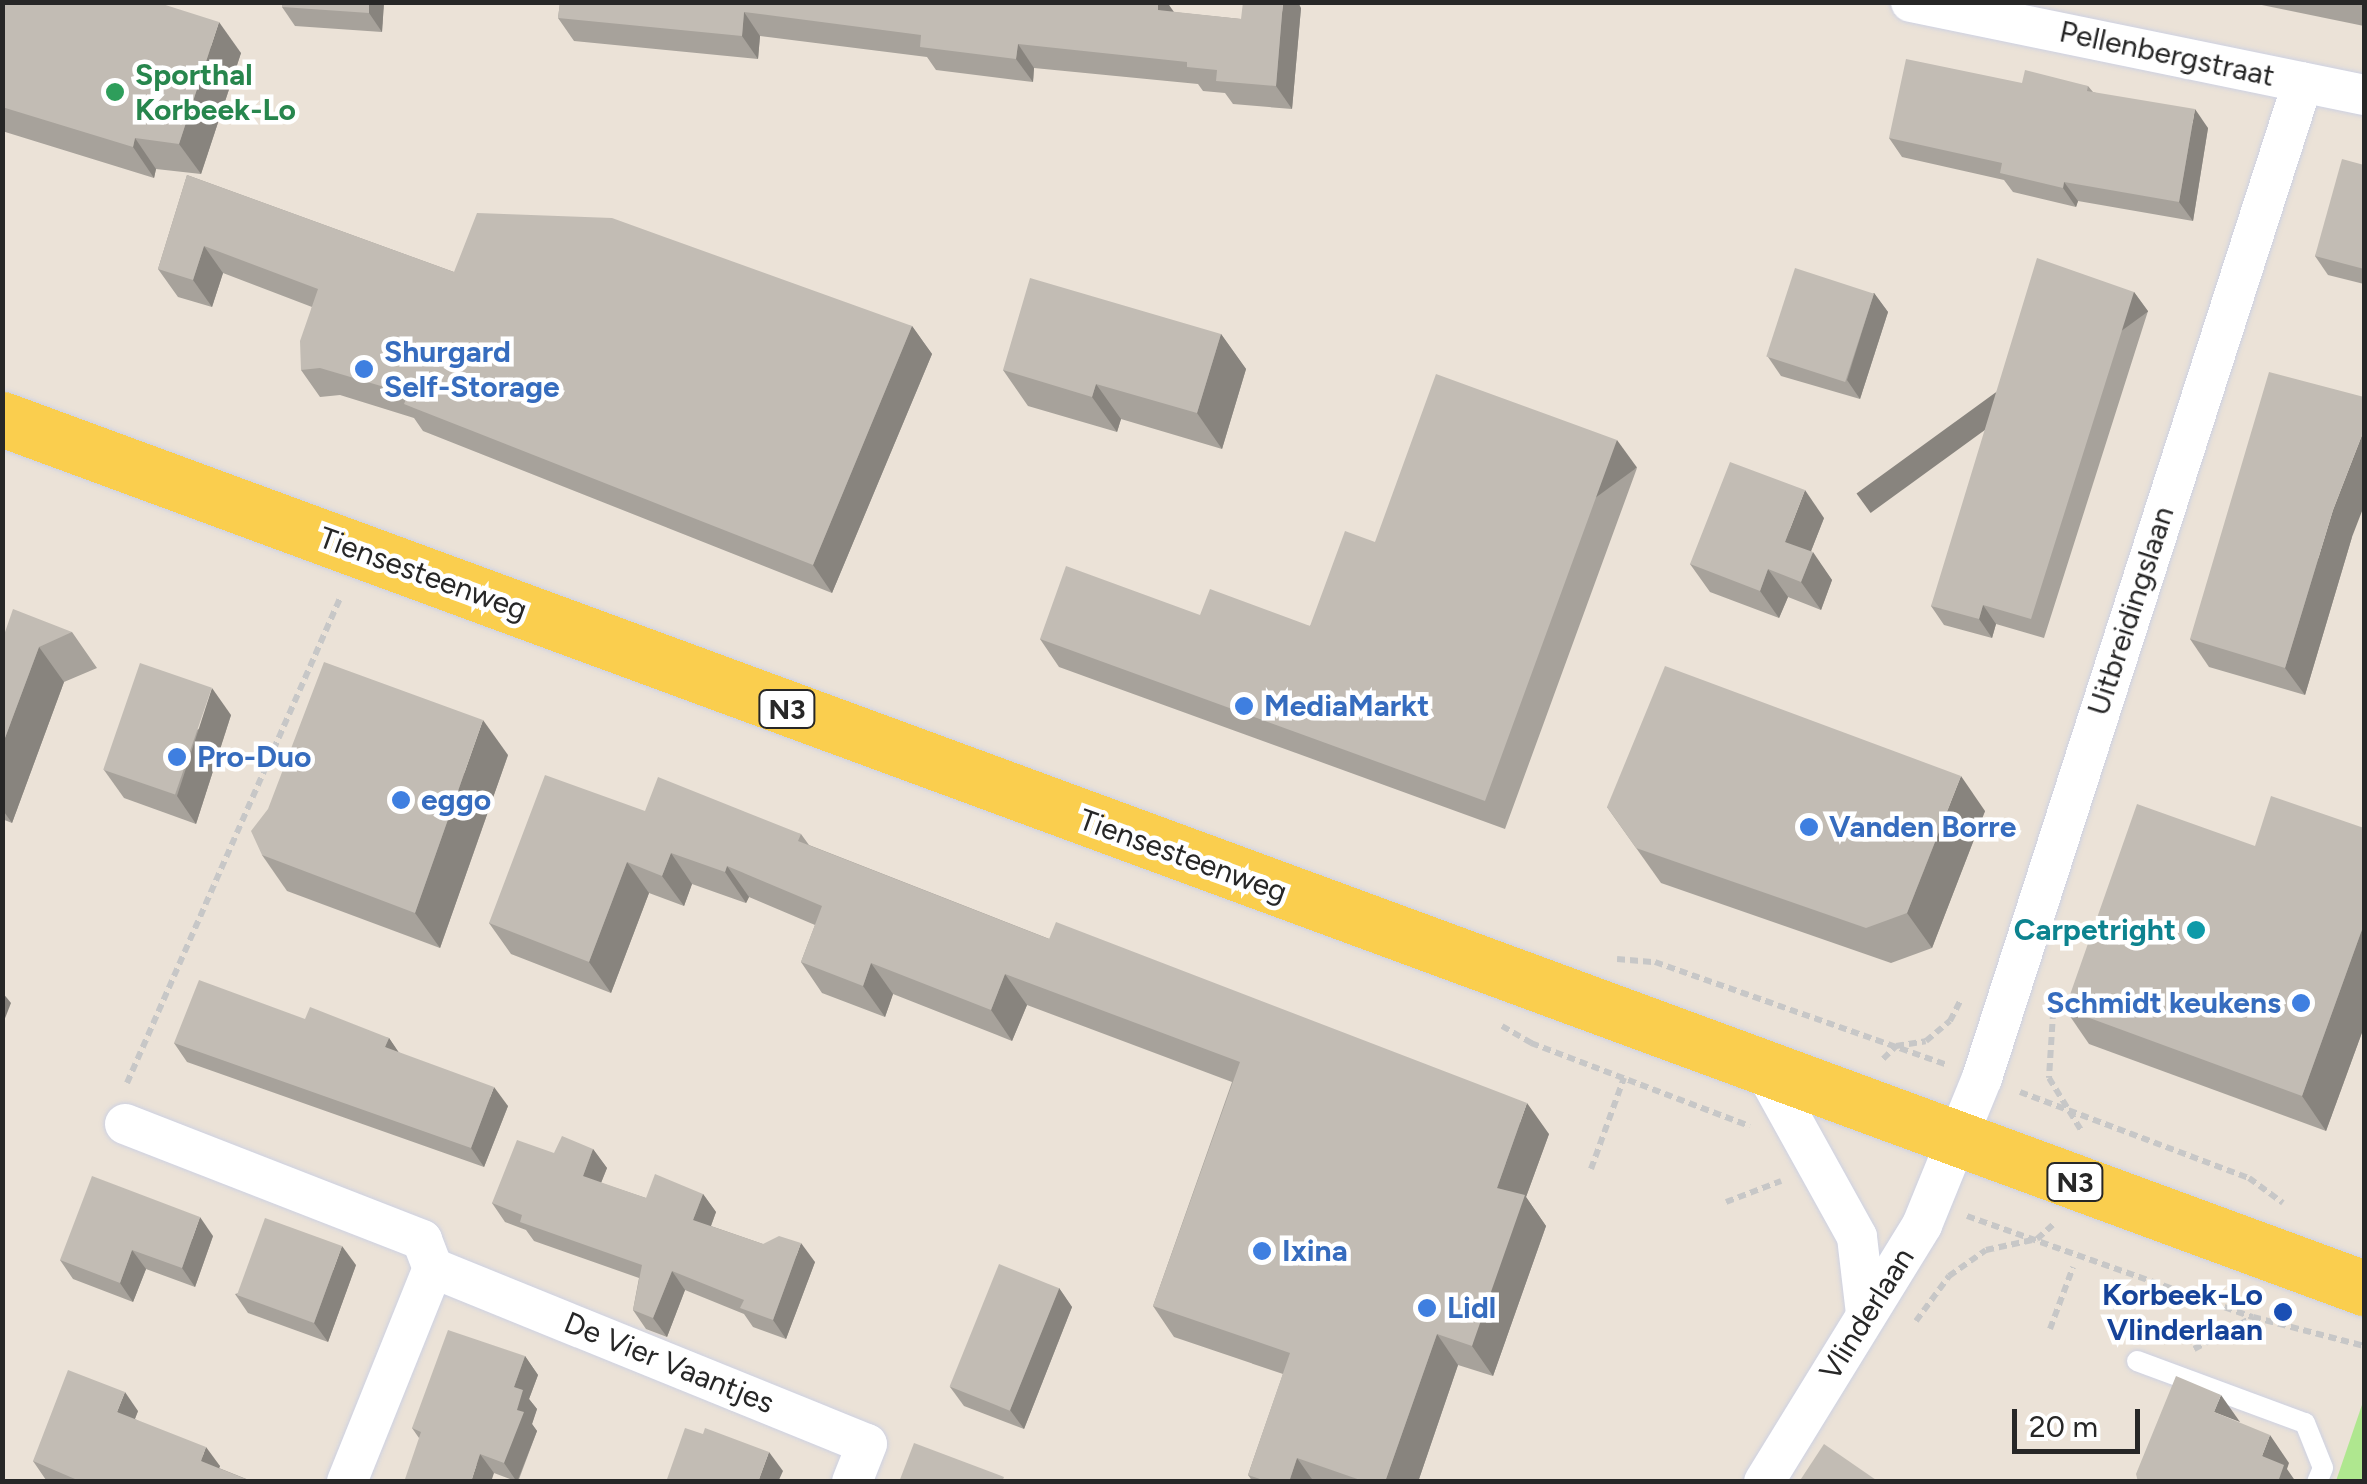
<!DOCTYPE html>
<style>
body{margin:0}
#map{position:relative;width:2367px;height:1484px;overflow:hidden;background:#ebe2d7;font-family:Figtree,sans-serif}
div>[style]{position:absolute}
.green>*{inset:0;background:#afe78f}
.path>*{height:6px;margin-top:-3px;transform-origin:0;background:repeating-linear-gradient(90deg,#c7c7c7 0 8px,transparent 0 13px)}
.roads{filter:drop-shadow(0 0 2px #cdd1e2) drop-shadow(0 0 2px #cdd1e2)}
.service>*{height:20px;margin:-10px;padding:0 10px;transform-origin:10px;border-radius:10px;background:#fff}
.minor>*{height:40px;margin:-20px;padding:0 20px;transform-origin:20px;border-radius:20px;background:#fff}
.primary>*{height:55px;margin:-27.5px;padding:0 27.5px;transform-origin:27.5px;border-radius:27.5px;background:#face4e}
.wall>*{inset:0;background:#a7a29b}
.shaded-wall>*{inset:0;background:#88847e;transform-origin:0 0}
.building>*{inset:0;background:#c2bcb4;transform-origin:0 0}
.dots>*{width:28px;height:28px;translate:-50% -50%;box-sizing:border-box;border:5px solid #fff;border-radius:50%}
span{translate:-50% -50%;white-space:nowrap;text-align:center;line-height:1.15;-webkit-text-stroke:9px #fff;paint-order:stroke}
.shield-label span{padding:2px 8px;background:#fff;border:2px solid;border-radius:8px;-webkit-text-stroke-width:0}
.shield-label{font-size:28px;color:#272727;font-weight:700}
.street-label{font-size:30px;color:#272727}
.leisure-label{font-size:30px;color:#27864d;font-weight:700}
.left{translate:0 -50%;text-align:left}
.shop-label{font-size:30px;color:#366cbe;font-weight:700}
.right{translate:-100% -50%;text-align:right}
.culture-label{font-size:30px;color:#0d838f;font-weight:700}
.transit-label{font-size:30px;color:#164399;font-weight:700}
.frame{position:absolute;inset:0;border:5px solid #272727;pointer-events:none}
.scale{position:absolute;left:2012px;top:1409px;width:128px;height:45px;box-sizing:border-box;border:5px solid #272727;border-top:0;padding-left:12px;font-size:30px;line-height:35px;white-space:nowrap;color:#272727;-webkit-text-stroke:8px #fff;paint-order:stroke}
</style>
<div id="map">
<div class="green">
<div style="clip-path:polygon(2364px 1399px,2364px 1481px,2336px 1481px)"></div>
</div>
<div class="path">
<div style="left:1617px;top:959px;width:38px;rotate:5deg"></div>
<div style="left:1655px;top:962px;width:310px;rotate:19.4deg"></div>
<div style="left:2054px;top:998px;width:80px;rotate:93.6deg"></div>
<div style="left:2049px;top:1078px;width:61px;rotate:58.4deg"></div>
<div style="left:1502px;top:1026px;width:34px;rotate:30deg"></div>
<div style="left:1531px;top:1043px;width:234px;rotate:20.8deg"></div>
<div style="left:1883px;top:1059px;width:18px;rotate:-45deg"></div>
<div style="left:1896px;top:1046px;width:30px;rotate:-9deg"></div>
<div style="left:1926px;top:1041px;width:31px;rotate:-40deg"></div>
<div style="left:1950px;top:1021px;width:22px;rotate:-63deg"></div>
<div style="left:127px;top:1083px;width:532px;rotate:-66.28deg"></div>
<div style="left:2020px;top:1092px;width:245px;rotate:20.6deg"></div>
<div style="left:2249px;top:1178px;width:42px;rotate:36.3deg"></div>
<div style="left:1591px;top:1169px;width:97px;rotate:-70.1deg"></div>
<div style="left:1726px;top:1202px;width:59px;rotate:-20.9deg"></div>
<div style="left:1967px;top:1216px;width:303px;rotate:19.5deg"></div>
<div style="left:2253px;top:1317px;width:115px;rotate:14.6deg"></div>
<div style="left:1916px;top:1321px;width:56px;rotate:-53.7deg"></div>
<div style="left:1949px;top:1276px;width:45px;rotate:-35.1deg"></div>
<div style="left:1986px;top:1250px;width:52px;rotate:-12.2deg"></div>
<div style="left:2037px;top:1239px;width:24px;rotate:-42deg"></div>
<div style="left:2050px;top:1329px;width:66px;rotate:-69.6deg"></div>
<div style="left:2194px;top:1349px;width:67px;rotate:-28.5deg"></div>
</div>
<div class="roads">
<div class="service">
<div style="left:2137px;top:1361px;width:179px;rotate:20.3deg"></div>
<div style="left:2305px;top:1423px;width:48px;rotate:68.2deg"></div>
<div style="left:2323px;top:1468px;width:15px;rotate:113deg"></div>
</div>
<div class="minor">
<div style="left:1911px;top:2px;width:462px;rotate:11.6deg"></div>
<div style="left:1764px;top:1069px;width:192px;rotate:61deg"></div>
<div style="left:1857px;top:1237px;width:78px;rotate:83.3deg"></div>
<div style="left:125px;top:1124px;width:319px;rotate:21.3deg"></div>
<div style="left:422px;top:1240px;width:30px;rotate:69deg"></div>
<div style="left:433px;top:1268px;width:231px;rotate:111.9deg"></div>
<div style="left:433px;top:1268px;width:468px;rotate:22.1deg"></div>
<div style="left:867px;top:1444px;width:41px;rotate:111.5deg"></div>
<div style="left:1764px;top:1482px;width:302px;rotate:-58.4deg"></div>
<div style="left:1922px;top:1225px;width:159px;rotate:-67.8deg"></div>
<div style="left:1982px;top:1078px;width:1046px;rotate:-72.14deg"></div>
</div>
<div class="primary">
<div style="left:2px;top:419px;width:2517px;rotate:20.2deg"></div>
</div>
</div>
<div class="wall">
<div style="clip-path:polygon(2px 2px,241px 53px,201px 174px,156px 169px,154px 178px,2px 131px)"></div>
<div style="clip-path:polygon(384px 2px,382px 32px,295px 26px,282px 7px)"></div>
<div style="clip-path:polygon(554px 2px,1167px 2px,1173px 12px,1241px 19px,1301px 8px,1292px 109px,1233px 104px,1225px 93px,1203px 91px,1198px 84px,1034px 68px,1033px 82px,936px 70px,927px 57px,760px 36px,758px 59px,574px 41px,558px 18px,560px 3px)"></div>
<div style="clip-path:polygon(2256px 2px,2364px 2px,2364px 26px,2257px 4px)"></div>
<div style="clip-path:polygon(2022px 83px,2088px 86px,2093px 92px,2208px 128px,2193px 221px,2078px 201px,2076px 207px,2013px 192px,2004px 180px,1902px 157px,1889px 138px)"></div>
<div style="clip-path:polygon(2364px 165px,2364px 284px,2328px 275px,2315px 256px)"></div>
<div style="clip-path:polygon(187px 175px,454px 272px,912px 326px,932px 354px,832px 593px,423px 431px,414px 418px,340px 395px,320px 397px,301px 370px,312px 307px,223px 273px,212px 307px,178px 297px,158px 269px)"></div>
<div style="clip-path:polygon(2134px 292px,2148px 311px,2044px 638px,1996px 624px,1992px 638px,1944px 625px,1931px 606px)"></div>
<div style="clip-path:polygon(1874px 293px,1888px 312px,1860px 399px,1781px 376px,1768px 357px)"></div>
<div style="clip-path:polygon(1221px 334px,1246px 369px,1222px 449px,1121px 419px,1117px 432px,1028px 406px,1003px 370px)"></div>
<div style="clip-path:polygon(1637px 468px,1505px 829px,1059px 667px,1040px 639px,1200px 615px,1310px 626px,1375px 542px)"></div>
<div style="clip-path:polygon(1824px 518px,1811px 551px,1832px 580px,1821px 610px,1788px 597px,1779px 618px,1710px 592px,1690px 564px)"></div>
<div style="clip-path:polygon(2352px 537px,2305px 695px,2209px 667px,2190px 639px)"></div>
<div style="clip-path:polygon(72px 632px,97px 668px,64px 682px,12px 823px,2px 819px,2px 634px)"></div>
<div style="clip-path:polygon(231px 715px,196px 824px,124px 798px,104px 770px)"></div>
<div style="clip-path:polygon(508px 755px,440px 948px,287px 891px,262px 855px)"></div>
<div style="clip-path:polygon(1607px 807px,1985px 811px,1932px 948px,1891px 963px,1661px 883px)"></div>
<div style="clip-path:polygon(645px 811px,801px 834px,809px 845px,1549px 1134px,1526px 1197px,1546px 1226px,1493px 1376px,1458px 1365px,1418px 1482px,1253px 1482px,1248px 1475px,1283px 1374px,1174px 1337px,1153px 1306px,1232px 1082px,1027px 1005px,1012px 1041px,893px 994px,885px 1017px,822px 993px,801px 962px,815px 925px,749px 897px,746px 903px,692px 884px,684px 906px,649px 893px,611px 993px,511px 954px,489px 923px)"></div>
<div style="clip-path:polygon(2364px 828px,2364px 1027px,2326px 1131px,2089px 1044px,2065px 1009px,2255px 846px)"></div>
<div style="clip-path:polygon(305px 1019px,389px 1038px,398px 1052px,508px 1106px,484px 1167px,187px 1062px,174px 1043px)"></div>
<div style="clip-path:polygon(593px 1149px,607px 1168px,601px 1183px,646px 1198px,703px 1194px,716px 1212px,711px 1226px,815px 1262px,786px 1339px,753px 1327px,744px 1314px,685px 1290px,667px 1337px,646px 1329px,633px 1310px,639px 1278px,534px 1241px,526px 1230px,505px 1222px,492px 1203px,554px 1153px)"></div>
<div style="clip-path:polygon(213px 1236px,195px 1287px,146px 1269px,133px 1302px,73px 1279px,60px 1260px)"></div>
<div style="clip-path:polygon(356px 1265px,328px 1342px,248px 1313px,235px 1294px)"></div>
<div style="clip-path:polygon(1059px 1288px,1072px 1307px,1024px 1429px,964px 1406px,950px 1387px)"></div>
<div style="clip-path:polygon(525px 1356px,538px 1375px,529px 1399px,537px 1409px,532px 1424px,537px 1431px,518px 1482px,494px 1473px,419px 1438px,412px 1428px)"></div>
<div style="clip-path:polygon(138px 1411px,135px 1419px,220px 1466px,219px 1468px,254px 1482px,50px 1482px,46px 1480px,33px 1461px)"></div>
</div>
<div class="shaded-wall">
<div style="clip-path:polygon(369px 2px,384px 2px,382px 32px,369px 13px)"></div>
<div style="clip-path:polygon(1158px 2px,1167px 2px,1176px 15px,1158px 10px)"></div>
<div style="clip-path:polygon(1283px 2px,1298px 2px,1301px 8px,1292px 109px,1276px 86px)"></div>
<div style="clip-path:polygon(744px 12px,760px 36px,758px 59px,742px 36px)"></div>
<div style="clip-path:polygon(219px 22px,241px 53px,201px 174px,179px 144px)"></div>
<div style="clip-path:polygon(1018px 44px,1034px 68px,1033px 82px,1016px 59px)"></div>
<div style="clip-path:polygon(2195px 109px,2208px 128px,2193px 221px,2179px 202px)"></div>
<div style="clip-path:polygon(135px 138px,156px 169px,154px 178px,133px 147px)"></div>
<div style="clip-path:polygon(2064px 182px,2078px 201px,2076px 207px,2063px 188px)"></div>
<div style="clip-path:polygon(204px 246px,223px 273px,212px 307px,193px 280px)"></div>
<div style="left:2134px;top:292px;width:24px;height:343px;rotate:54deg"></div>
<div style="clip-path:polygon(1874px 293px,1888px 312px,1860px 399px,1847px 380px)"></div>
<div style="clip-path:polygon(912px 326px,932px 354px,832px 593px,813px 565px)"></div>
<div style="clip-path:polygon(1221px 334px,1246px 369px,1222px 449px,1197px 413px)"></div>
<div style="clip-path:polygon(1096px 384px,1121px 419px,1117px 432px,1092px 397px)"></div>
<div style="clip-path:polygon(2364px 430px,2364px 506px,2352px 537px,2305px 695px,2285px 668px,2333px 510px)"></div>
<div style="left:1617px;top:440px;width:34px;height:384px;rotate:54deg"></div>
<div style="clip-path:polygon(1805px 490px,1824px 518px,1804px 569px,1785px 542px)"></div>
<div style="clip-path:polygon(1813px 552px,1832px 580px,1821px 610px,1801px 582px)"></div>
<div style="clip-path:polygon(1768px 569px,1788px 597px,1779px 618px,1760px 591px)"></div>
<div style="clip-path:polygon(1983px 605px,1996px 624px,1992px 638px,1979px 619px)"></div>
<div style="clip-path:polygon(39px 647px,64px 682px,12px 823px,2px 809px,2px 746px)"></div>
<div style="clip-path:polygon(212px 688px,231px 715px,196px 824px,177px 796px)"></div>
<div style="clip-path:polygon(483px 720px,508px 755px,440px 948px,415px 913px)"></div>
<div style="clip-path:polygon(1961px 776px,1985px 811px,1932px 948px,1907px 913px)"></div>
<div style="clip-path:polygon(671px 853px,692px 884px,684px 906px,662px 876px)"></div>
<div style="clip-path:polygon(627px 862px,649px 893px,611px 993px,589px 962px)"></div>
<div style="clip-path:polygon(727px 866px,749px 897px,746px 903px,725px 872px)"></div>
<div style="clip-path:polygon(2364px 924px,2364px 1027px,2326px 1131px,2302px 1096px)"></div>
<div style="clip-path:polygon(871px 963px,893px 994px,885px 1017px,863px 986px)"></div>
<div style="clip-path:polygon(1005px 974px,1027px 1005px,1012px 1041px,991px 1010px)"></div>
<div style="clip-path:polygon(2px 992px,11px 1003px,2px 1026px)"></div>
<div style="clip-path:polygon(389px 1038px,402px 1057px,385px 1047px)"></div>
<div style="clip-path:polygon(494px 1087px,508px 1106px,484px 1167px,471px 1148px)"></div>
<div style="clip-path:polygon(1527px 1103px,1549px 1134px,1526px 1197px,1546px 1226px,1493px 1376px,1472px 1346px,1497px 1188px)"></div>
<div style="clip-path:polygon(593px 1149px,607px 1168px,596px 1195px,583px 1176px)"></div>
<div style="clip-path:polygon(703px 1194px,716px 1212px,706px 1239px,693px 1220px)"></div>
<div style="clip-path:polygon(200px 1217px,213px 1236px,195px 1287px,182px 1268px)"></div>
<div style="clip-path:polygon(801px 1243px,815px 1262px,786px 1339px,773px 1320px)"></div>
<div style="clip-path:polygon(342px 1246px,356px 1265px,328px 1342px,314px 1323px)"></div>
<div style="clip-path:polygon(132px 1250px,146px 1269px,133px 1302px,120px 1283px)"></div>
<div style="clip-path:polygon(672px 1271px,685px 1290px,667px 1337px,653px 1318px)"></div>
<div style="clip-path:polygon(1059px 1288px,1072px 1307px,1024px 1429px,1010px 1410px)"></div>
<div style="clip-path:polygon(1437px 1334px,1458px 1365px,1418px 1482px,1385px 1482px)"></div>
<div style="clip-path:polygon(525px 1356px,538px 1375px,529px 1399px,537px 1409px,532px 1424px,537px 1431px,517px 1482px,504px 1463px,514px 1387px)"></div>
<div style="clip-path:polygon(125px 1392px,138px 1411px,130px 1431px,117px 1412px)"></div>
<div style="clip-path:polygon(2221px 1395px,2240px 1422px,2214px 1412px)"></div>
<div style="clip-path:polygon(2270px 1435px,2289px 1463px,2287px 1469px,2296px 1482px,2278px 1482px,2262px 1456px)"></div>
<div style="clip-path:polygon(206px 1447px,220px 1466px,214px 1480px,201px 1461px)"></div>
<div style="clip-path:polygon(769px 1452px,783px 1471px,778px 1482px,758px 1482px)"></div>
<div style="clip-path:polygon(480px 1454px,494px 1473px,491px 1482px,471px 1482px)"></div>
<div style="clip-path:polygon(1297px 1458px,1314px 1482px,1289px 1482px)"></div>
</div>
<div class="building">
<div style="clip-path:polygon(2px 2px,156px 2px,219px 22px,179px 144px,135px 138px,133px 147px,2px 107px)"></div>
<div style="clip-path:polygon(282px 2px,369px 2px,369px 13px,282px 7px)"></div>
<div style="clip-path:polygon(560px 2px,1158px 2px,1158px 10px,1241px 19px,1243px 2px,1283px 2px,1276px 86px,1216px 81px,1217px 70px,1187px 67px,1187px 62px,1018px 44px,1016px 59px,920px 47px,921px 35px,744px 12px,742px 36px,558px 18px)"></div>
<div style="clip-path:polygon(1906px 59px,2022px 83px,2025px 70px,2088px 86px,2087px 91px,2195px 109px,2179px 202px,2064px 182px,2063px 188px,2000px 173px,2002px 163px,1889px 138px)"></div>
<div style="clip-path:polygon(2342px 159px,2364px 165px,2364px 269px,2315px 256px)"></div>
<div style="clip-path:polygon(187px 175px,454px 272px,477px 213px,612px 218px,912px 326px,813px 565px,404px 404px,408px 394px,320px 368px,301px 370px,300px 341px,318px 289px,204px 246px,193px 280px,158px 269px)"></div>
<div style="clip-path:polygon(2037px 258px,2134px 292px,2031px 619px,1983px 605px,1979px 619px,1931px 606px)"></div>
<div style="left:1795px;top:268px;width:83px;height:93px;rotate:18deg"></div>
<div style="clip-path:polygon(1030px 278px,1221px 334px,1197px 413px,1096px 384px,1092px 397px,1003px 370px)"></div>
<div style="clip-path:polygon(2269px 372px,2364px 397px,2364px 430px,2333px 510px,2285px 668px,2190px 639px)"></div>
<div style="clip-path:polygon(1436px 374px,1617px 440px,1485px 801px,1040px 639px,1066px 566px,1200px 615px,1210px 589px,1310px 626px,1345px 531px,1375px 542px)"></div>
<div style="clip-path:polygon(1730px 462px,1805px 490px,1785px 542px,1813px 552px,1801px 582px,1768px 569px,1760px 591px,1690px 564px)"></div>
<div style="clip-path:polygon(13px 609px,72px 632px,39px 647px,2px 746px,2px 634px,4px 635px)"></div>
<div style="clip-path:polygon(324px 662px,483px 720px,415px 913px,262px 855px,251px 831px,268px 809px)"></div>
<div style="left:140px;top:663px;width:76px;height:113px;rotate:19deg"></div>
<div style="clip-path:polygon(1665px 666px,1961px 776px,1907px 913px,1866px 928px,1636px 848px,1607px 807px)"></div>
<div style="clip-path:polygon(545px 775px,645px 811px,658px 777px,801px 834px,798px 841px,1049px 939px,1056px 922px,1527px 1103px,1497px 1188px,1525px 1195px,1472px 1346px,1437px 1334px,1385px 1482px,1366px 1482px,1297px 1458px,1289px 1482px,1269px 1482px,1248px 1475px,1290px 1353px,1153px 1306px,1240px 1062px,1005px 974px,991px 1010px,871px 963px,863px 986px,801px 962px,822px 906px,727px 866px,725px 872px,671px 853px,662px 876px,627px 862px,589px 962px,489px 923px)"></div>
<div style="clip-path:polygon(2271px 796px,2364px 828px,2364px 924px,2302px 1096px,2065px 1009px,2137px 804px,2255px 846px)"></div>
<div style="clip-path:polygon(199px 980px,305px 1019px,310px 1007px,389px 1038px,385px 1047px,494px 1087px,471px 1148px,174px 1043px)"></div>
<div style="clip-path:polygon(562px 1136px,593px 1149px,583px 1176px,646px 1198px,655px 1174px,703px 1194px,693px 1220px,763px 1244px,779px 1236px,801px 1243px,773px 1320px,740px 1308px,744px 1300px,672px 1271px,653px 1318px,633px 1310px,642px 1265px,520px 1222px,522px 1215px,492px 1203px,517px 1140px,554px 1153px)"></div>
<div style="clip-path:polygon(92px 1176px,200px 1217px,182px 1268px,132px 1250px,120px 1283px,60px 1260px)"></div>
<div style="left:265px;top:1218px;width:82px;height:82px;rotate:20deg"></div>
<div style="left:999px;top:1264px;width:65px;height:132px;rotate:22deg"></div>
<div style="clip-path:polygon(448px 1330px,525px 1356px,514px 1387px,523px 1390px,517px 1410px,524px 1412px,504px 1463px,480px 1454px,471px 1482px,404px 1482px,421px 1432px,412px 1428px)"></div>
<div style="clip-path:polygon(68px 1370px,125px 1392px,117px 1412px,206px 1447px,201px 1461px,253px 1482px,82px 1482px,33px 1461px)"></div>
<div style="clip-path:polygon(2176px 1376px,2221px 1395px,2214px 1412px,2270px 1435px,2262px 1456px,2284px 1465px,2278px 1482px,2138px 1482px,2136px 1474px)"></div>
<div style="clip-path:polygon(685px 1428px,703px 1434px,705px 1428px,769px 1452px,758px 1482px,666px 1482px)"></div>
<div style="clip-path:polygon(914px 1443px,1004px 1477px,1002px 1482px,899px 1482px)"></div>
<div style="clip-path:polygon(1824px 1444px,1879px 1482px,1799px 1482px)"></div>
</div>
<div class="dots">
<div style="left:115px;top:92px;background:#2e9e5b"></div>
<div style="left:364px;top:369px;background:#3f7fe0"></div>
<div style="left:1244px;top:706px;background:#3f7fe0"></div>
<div style="left:177px;top:757px;background:#3f7fe0"></div>
<div style="left:401px;top:800px;background:#3f7fe0"></div>
<div style="left:1809px;top:827px;background:#3f7fe0"></div>
<div style="left:2196px;top:930px;background:#0f9aa8"></div>
<div style="left:2301px;top:1003px;background:#3f7fe0"></div>
<div style="left:1262px;top:1251px;background:#3f7fe0"></div>
<div style="left:1427px;top:1308px;background:#3f7fe0"></div>
<div style="left:2283px;top:1312px;background:#1a4fb4"></div>
</div>
<div class="shield-label">
<span style="left:787px;top:709px">N3</span>
<span style="left:2075px;top:1182px">N3</span>
</div>
<div class="street-label">
<span style="left:2167px;top:54px;rotate:12deg">Pellenbergstraat</span>
<span style="left:423px;top:574px;rotate:20deg">Tiensesteenweg</span>
<span style="left:2131px;top:611px;rotate:-72deg">Uitbreidingslaan</span>
<span style="left:1183px;top:856px;rotate:20deg">Tiensesteenweg</span>
<span style="left:1867px;top:1314px;rotate:-58deg">Vlinderlaan</span>
<span style="left:669px;top:1363px;rotate:22deg">De Vier Vaantjes</span>
</div>
<div class="leisure-label">
<span class="left" style="left:135px;top:92px">Sporthal<br>Korbeek-Lo</span>
</div>
<div class="shop-label">
<span class="left" style="left:384px;top:369px">Shurgard<br>Self-Storage</span>
<span class="left" style="left:1264px;top:706px">MediaMarkt</span>
<span class="left" style="left:197px;top:757px">Pro-Duo</span>
<span class="left" style="left:421px;top:800px">eggo</span>
<span class="left" style="left:1829px;top:827px">Vanden Borre</span>
<span class="right" style="left:2281px;top:1003px">Schmidt keukens</span>
<span class="left" style="left:1282px;top:1251px">Ixina</span>
<span class="left" style="left:1447px;top:1308px">Lidl</span>
</div>
<div class="culture-label">
<span class="right" style="left:2176px;top:930px">Carpetright</span>
</div>
<div class="transit-label">
<span class="right" style="left:2263px;top:1312px">Korbeek-Lo<br>Vlinderlaan</span>
</div>
<div class="frame"></div>
<div class="scale">20 m</div>
</div>
